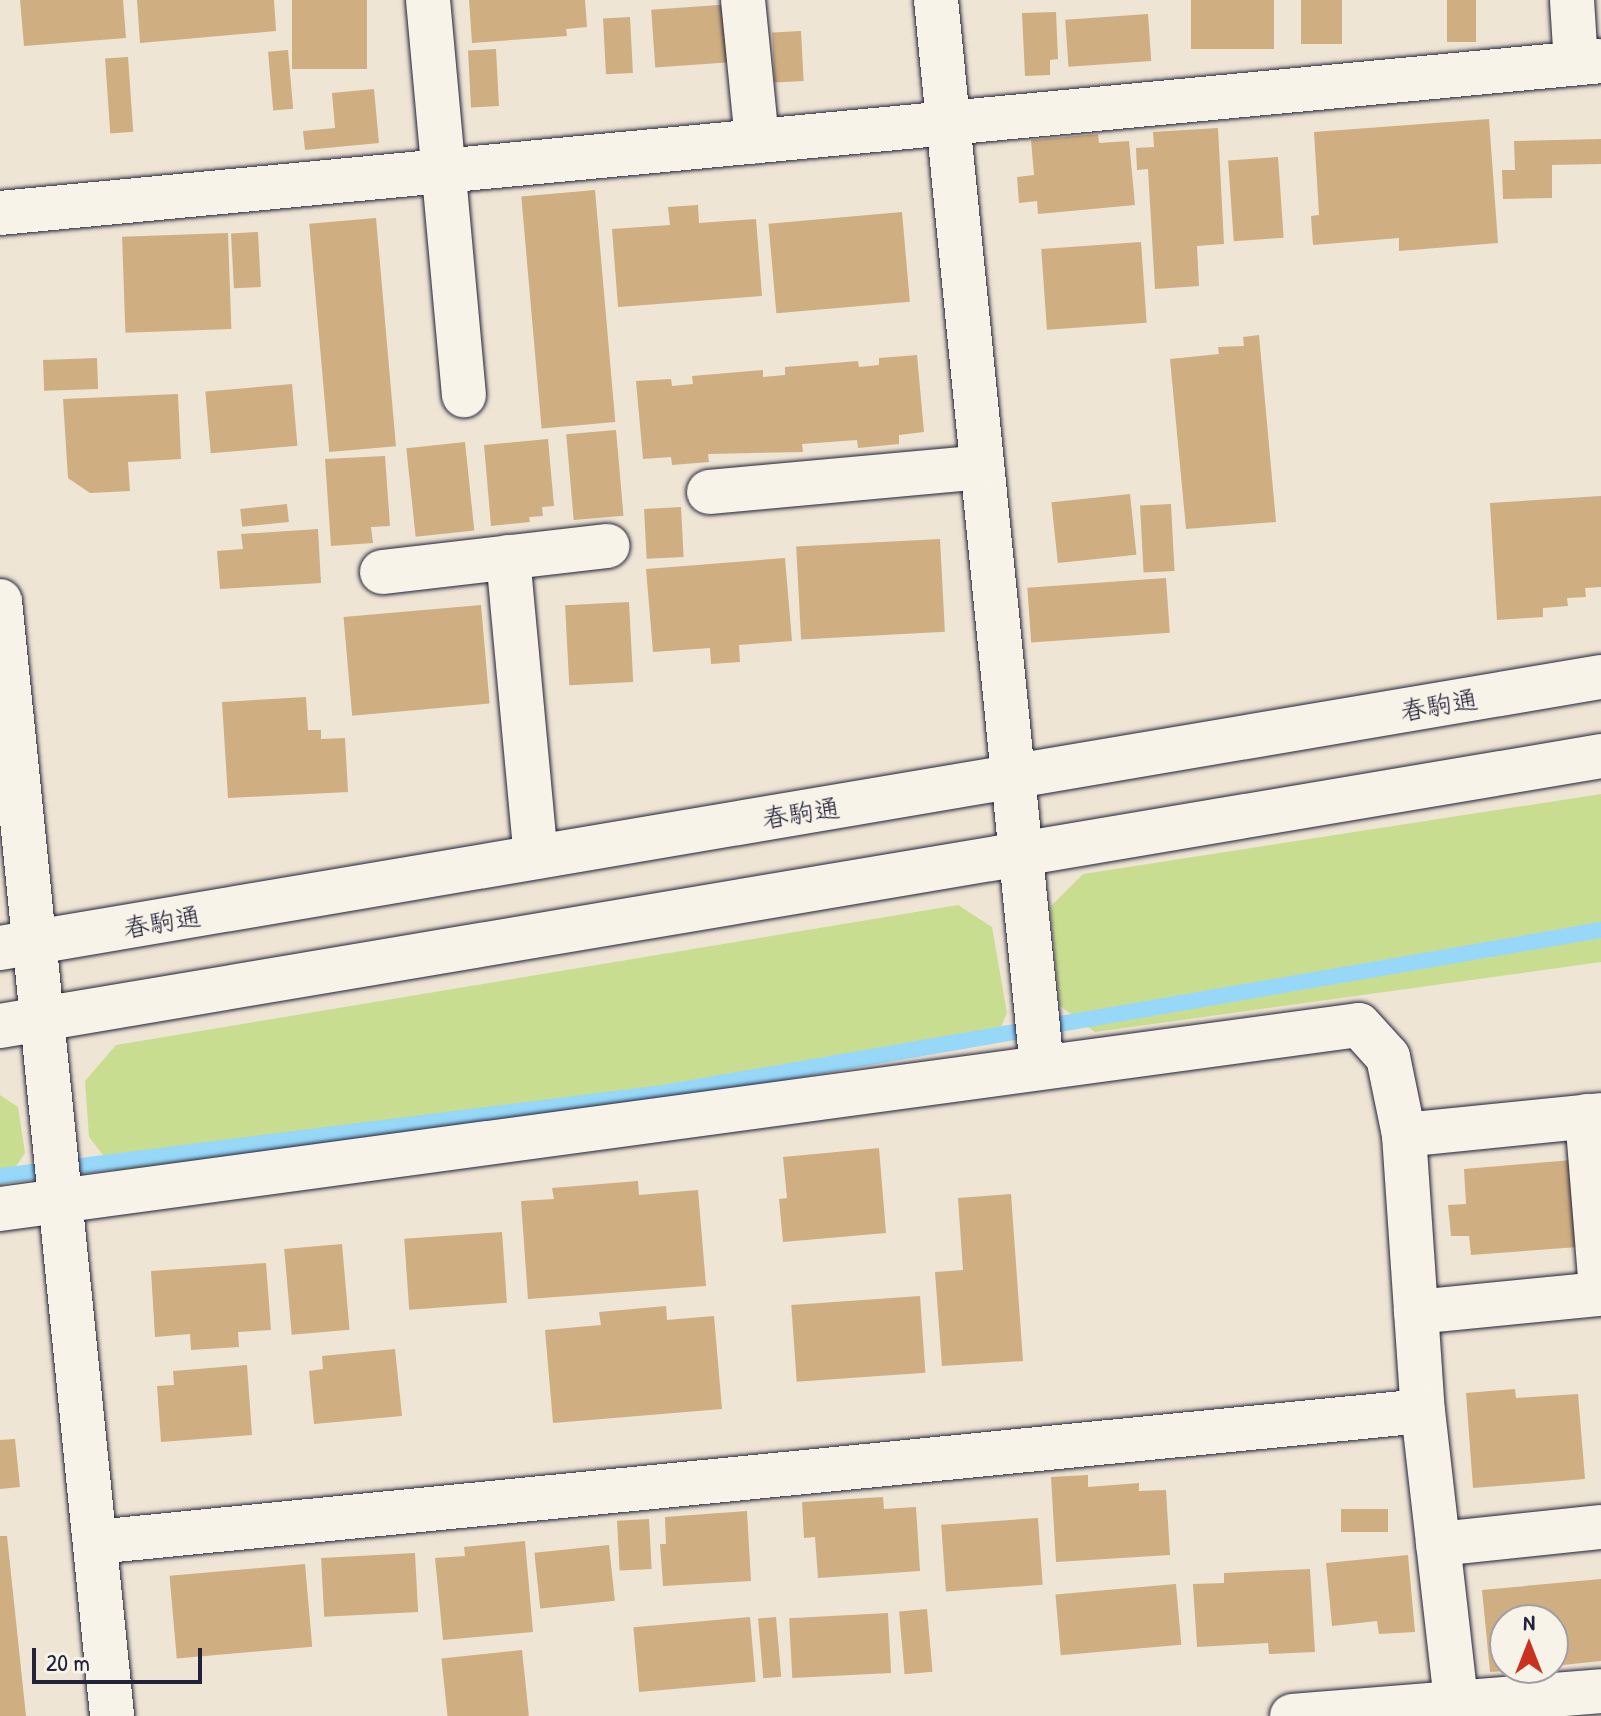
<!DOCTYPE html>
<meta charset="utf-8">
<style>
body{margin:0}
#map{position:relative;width:1601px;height:1716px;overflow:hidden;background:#efe5d4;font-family:"Patrick Hand","Klee One",sans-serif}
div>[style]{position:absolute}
.green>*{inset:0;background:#c9dd91}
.stream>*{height:16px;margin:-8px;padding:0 8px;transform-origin:8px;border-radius:8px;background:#97d8f9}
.building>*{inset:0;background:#cfae82;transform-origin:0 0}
.roads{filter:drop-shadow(0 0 2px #22223b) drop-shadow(0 0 2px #22223b)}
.minor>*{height:44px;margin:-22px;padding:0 22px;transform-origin:22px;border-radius:22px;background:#f7f3e8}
span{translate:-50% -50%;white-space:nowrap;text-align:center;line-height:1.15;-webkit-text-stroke:6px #f7f3e8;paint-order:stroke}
.street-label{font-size:26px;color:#22223b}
.north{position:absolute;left:1489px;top:1604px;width:80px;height:80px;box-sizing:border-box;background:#f7f3e8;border:2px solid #a29fa3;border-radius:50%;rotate:0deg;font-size:22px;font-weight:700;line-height:32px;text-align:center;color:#22223b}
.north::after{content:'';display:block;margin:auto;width:28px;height:36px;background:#c8321e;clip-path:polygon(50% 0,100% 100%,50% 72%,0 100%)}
.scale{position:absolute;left:32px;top:1648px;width:170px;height:36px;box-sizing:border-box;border:4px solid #22223b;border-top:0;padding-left:10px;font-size:24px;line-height:28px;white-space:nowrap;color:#22223b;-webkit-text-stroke:6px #f7f3e8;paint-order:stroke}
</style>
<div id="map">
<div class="green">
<div style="clip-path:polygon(1601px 794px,1601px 962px,1095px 1032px,1060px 1006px,1050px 907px,1083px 874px)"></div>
<div style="clip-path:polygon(958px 905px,992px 927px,1007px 1013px,994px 1043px,117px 1173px,89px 1137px,85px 1081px,116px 1045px)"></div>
<div style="clip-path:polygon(0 1095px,18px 1107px,25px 1153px,0 1189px)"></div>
</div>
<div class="stream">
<div style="left:0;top:1176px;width:668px;rotate:-7.14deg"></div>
<div style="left:663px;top:1093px;width:952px;rotate:-9.86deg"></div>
</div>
<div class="building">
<div style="clip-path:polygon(20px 0,123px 0,126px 38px,24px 46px)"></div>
<div style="clip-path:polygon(137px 0,274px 0,276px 31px,140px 43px)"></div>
<div style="left:292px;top:0;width:75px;height:69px"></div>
<div style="clip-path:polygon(469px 0,585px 0,587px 27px,566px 29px,567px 36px,472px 43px)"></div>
<div style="left:1191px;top:0;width:83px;height:49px"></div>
<div style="left:1301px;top:0;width:41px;height:44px"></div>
<div style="left:1447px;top:0;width:29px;height:42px"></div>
<div style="left:733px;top:4px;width:58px;height:82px;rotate:86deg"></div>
<div style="clip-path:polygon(1056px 12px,1058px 59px,1050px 60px,1050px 75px,1025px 76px,1022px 13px)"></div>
<div style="left:1148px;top:14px;width:47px;height:83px;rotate:86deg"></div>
<div style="left:630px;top:17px;width:56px;height:27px;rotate:87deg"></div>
<div style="left:801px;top:31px;width:50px;height:29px;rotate:87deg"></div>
<div style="left:496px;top:49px;width:57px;height:28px;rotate:87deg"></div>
<div style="left:288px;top:50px;width:59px;height:20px;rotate:85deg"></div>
<div style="left:128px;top:57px;width:75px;height:23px;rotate:86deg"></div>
<div style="clip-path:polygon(374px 89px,379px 143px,305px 150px,303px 131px,335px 128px,332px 93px)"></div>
<div style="clip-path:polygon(1489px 119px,1498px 243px,1399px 251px,1399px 238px,1313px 245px,1311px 216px,1319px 215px,1314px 132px)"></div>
<div style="clip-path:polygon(1218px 128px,1224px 244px,1197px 246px,1199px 286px,1155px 289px,1148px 169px,1137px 170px,1136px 148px,1154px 147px,1153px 132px)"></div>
<div style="clip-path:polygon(1098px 134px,1099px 143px,1129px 141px,1135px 205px,1038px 214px,1037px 201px,1019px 203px,1017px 177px,1034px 175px,1031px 140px)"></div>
<div style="clip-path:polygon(1601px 139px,1601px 164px,1552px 165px,1552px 198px,1503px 199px,1502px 170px,1515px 170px,1514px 141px)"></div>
<div style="left:1278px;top:157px;width:81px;height:50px;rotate:86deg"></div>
<div style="left:595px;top:190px;width:233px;height:74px;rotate:85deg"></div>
<div style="clip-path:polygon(698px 205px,699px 223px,756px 219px,762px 296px,618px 307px,612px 229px,670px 225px,668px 207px)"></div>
<div style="left:902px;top:212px;width:90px;height:134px;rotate:85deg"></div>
<div style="left:376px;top:218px;width:229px;height:67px;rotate:85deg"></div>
<div style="left:258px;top:232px;width:55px;height:27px;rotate:87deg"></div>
<div style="left:228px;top:233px;width:96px;height:106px;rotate:88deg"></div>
<div style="left:1141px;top:242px;width:81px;height:100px;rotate:86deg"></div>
<div style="clip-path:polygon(1259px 335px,1276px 522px,1186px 529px,1170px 359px,1219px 354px,1218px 347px,1244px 346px,1243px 337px)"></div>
<div style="clip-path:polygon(917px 355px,924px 432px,899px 435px,899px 444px,858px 448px,857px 440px,802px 444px,803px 452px,708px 454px,709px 462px,672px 465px,671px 457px,643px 459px,636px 381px,671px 379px,672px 386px,693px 384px,692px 376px,763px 370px,763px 377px,785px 375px,785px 367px,858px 361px,859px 367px,879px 365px,879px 358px)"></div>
<div style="left:97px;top:358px;width:31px;height:54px;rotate:88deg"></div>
<div style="left:292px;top:384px;width:62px;height:87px;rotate:85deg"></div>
<div style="clip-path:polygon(178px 394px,181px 459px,128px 462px,130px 491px,90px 493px,68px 478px,63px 399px)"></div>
<div style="left:616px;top:430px;width:86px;height:50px;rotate:85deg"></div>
<div style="clip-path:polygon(548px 439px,554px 506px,542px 507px,543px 516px,529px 517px,530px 522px,491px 526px,484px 445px)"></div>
<div style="left:465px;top:442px;width:89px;height:59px;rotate:84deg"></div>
<div style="clip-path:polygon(385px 456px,390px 526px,371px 527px,373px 543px,331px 546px,325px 459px)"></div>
<div style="left:1130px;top:494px;width:61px;height:79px;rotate:84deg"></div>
<div style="clip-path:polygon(1601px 496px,1601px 587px,1585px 588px,1586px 597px,1567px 598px,1568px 606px,1543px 608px,1543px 617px,1497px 620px,1490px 503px)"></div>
<div style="left:287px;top:504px;width:18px;height:47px;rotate:84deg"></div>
<div style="left:1171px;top:504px;width:67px;height:31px;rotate:87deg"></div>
<div style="left:681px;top:507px;width:50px;height:37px;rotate:87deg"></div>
<div style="clip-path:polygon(318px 529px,321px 583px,220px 589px,217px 551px,243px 549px,241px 534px)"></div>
<div style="left:940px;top:539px;width:93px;height:144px;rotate:87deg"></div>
<div style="clip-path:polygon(785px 558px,792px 641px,739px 645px,740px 662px,711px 664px,710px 648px,653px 652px,646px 569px)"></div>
<div style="left:1166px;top:578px;width:55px;height:139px;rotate:86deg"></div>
<div style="left:629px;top:602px;width:80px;height:64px;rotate:87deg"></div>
<div style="left:481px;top:605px;width:99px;height:138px;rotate:85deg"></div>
<div style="clip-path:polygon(306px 697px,308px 730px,321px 730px,321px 739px,345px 738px,348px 792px,228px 798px,222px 702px)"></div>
<div style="clip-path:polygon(879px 1148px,886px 1233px,783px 1242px,779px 1199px,787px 1198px,783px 1157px)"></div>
<div style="clip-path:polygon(1572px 1160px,1578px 1247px,1471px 1255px,1469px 1236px,1451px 1236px,1448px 1205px,1466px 1204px,1464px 1169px)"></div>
<div style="clip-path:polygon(638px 1181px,639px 1195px,698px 1190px,706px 1286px,528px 1299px,521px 1201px,554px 1199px,552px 1188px)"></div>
<div style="clip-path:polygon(1011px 1194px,1023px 1361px,942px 1366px,935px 1272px,963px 1270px,958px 1198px)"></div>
<div style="left:502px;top:1232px;width:71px;height:98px;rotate:86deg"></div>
<div style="left:342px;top:1244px;width:86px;height:58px;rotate:85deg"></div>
<div style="clip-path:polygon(266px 1263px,271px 1330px,238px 1332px,239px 1347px,191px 1350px,190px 1334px,155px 1337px,151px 1271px)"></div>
<div style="left:920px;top:1296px;width:77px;height:129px;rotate:86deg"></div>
<div style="clip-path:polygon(666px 1306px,667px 1320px,714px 1316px,722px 1409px,553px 1423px,545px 1330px,601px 1325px,599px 1312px)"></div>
<div style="clip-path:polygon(395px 1349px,402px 1416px,314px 1424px,309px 1371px,323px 1369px,322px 1356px)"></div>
<div style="clip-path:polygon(247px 1365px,252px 1435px,161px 1442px,157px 1386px,174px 1385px,173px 1371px)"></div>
<div style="clip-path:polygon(1515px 1389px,1516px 1398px,1578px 1394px,1585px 1479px,1473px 1488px,1466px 1393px)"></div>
<div style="clip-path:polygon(15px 1439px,20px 1487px,0 1489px,0 1440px)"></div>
<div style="clip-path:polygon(1088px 1475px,1088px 1487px,1139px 1483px,1139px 1491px,1166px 1490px,1170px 1555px,1056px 1562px,1051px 1477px)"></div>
<div style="clip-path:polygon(883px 1497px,884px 1509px,916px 1507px,920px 1571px,818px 1578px,815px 1537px,804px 1538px,802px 1502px)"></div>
<div style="left:1388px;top:1509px;width:23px;height:47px;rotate:90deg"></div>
<div style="clip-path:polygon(747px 1511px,751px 1581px,663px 1586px,660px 1544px,666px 1544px,665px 1517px)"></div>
<div style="left:1038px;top:1518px;width:67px;height:97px;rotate:86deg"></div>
<div style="left:649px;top:1519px;width:50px;height:32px;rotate:87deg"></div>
<div style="clip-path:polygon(0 1536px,7px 1536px,26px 1716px,0 1716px)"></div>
<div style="clip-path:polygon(525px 1541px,533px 1632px,443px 1640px,435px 1558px,465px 1556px,464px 1547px)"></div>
<div style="left:609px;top:1545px;width:56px;height:75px;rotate:84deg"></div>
<div style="left:415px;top:1553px;width:59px;height:94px;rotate:87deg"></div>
<div style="clip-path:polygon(1408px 1555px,1415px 1632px,1379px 1634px,1377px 1621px,1332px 1626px,1326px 1563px)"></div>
<div style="left:305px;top:1564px;width:83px;height:136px;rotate:85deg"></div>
<div style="clip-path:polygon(1310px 1569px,1315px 1652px,1269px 1654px,1268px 1643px,1197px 1647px,1193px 1584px,1224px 1583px,1224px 1573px)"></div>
<div style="clip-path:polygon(1601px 1579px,1601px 1661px,1553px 1666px,1553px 1620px,1505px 1620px,1505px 1671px,1490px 1672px,1482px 1590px)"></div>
<div style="left:1176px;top:1584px;width:61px;height:121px;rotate:85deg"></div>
<div style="left:927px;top:1609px;width:63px;height:28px;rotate:85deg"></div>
<div style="left:888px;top:1613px;width:60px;height:99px;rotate:87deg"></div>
<div style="left:750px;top:1617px;width:65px;height:117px;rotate:85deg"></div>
<div style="left:776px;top:1617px;width:60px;height:18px;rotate:85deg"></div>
<div style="left:522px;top:1650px;width:66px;height:81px;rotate:84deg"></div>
</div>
<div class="roads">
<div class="minor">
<div style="left:428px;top:0;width:397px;rotate:84.8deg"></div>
<div style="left:743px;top:0;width:142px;rotate:84.3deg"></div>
<div style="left:936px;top:0;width:1072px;rotate:84.33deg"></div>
<div style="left:1572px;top:0;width:63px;rotate:86.4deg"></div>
<div style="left:0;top:213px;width:1608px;rotate:-5.42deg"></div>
<div style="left:709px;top:492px;width:274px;rotate:-5.2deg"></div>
<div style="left:508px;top:557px;width:301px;rotate:84.7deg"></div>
<div style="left:382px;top:572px;width:227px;rotate:-6.6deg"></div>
<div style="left:0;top:601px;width:1121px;rotate:84.26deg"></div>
<div style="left:0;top:948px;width:1624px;rotate:-9.61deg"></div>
<div style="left:0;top:1026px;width:1624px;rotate:-9.57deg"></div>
<div style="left:1587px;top:1116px;width:175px;rotate:85.4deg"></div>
<div style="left:1404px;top:1135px;width:198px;rotate:-5.8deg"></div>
<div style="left:0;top:1209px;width:1371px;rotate:-7.71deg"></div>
<div style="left:1359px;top:1025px;width:43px;rotate:47.8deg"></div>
<div style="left:1388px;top:1057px;width:80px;rotate:78.4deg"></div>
<div style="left:1404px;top:1135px;width:277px;rotate:86.1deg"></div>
<div style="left:1423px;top:1411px;width:307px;rotate:83.5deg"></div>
<div style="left:1416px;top:1312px;width:186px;rotate:-5.6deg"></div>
<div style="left:96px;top:1542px;width:1333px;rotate:-5.64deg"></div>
<div style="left:1438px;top:1544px;width:164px;rotate:-6deg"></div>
<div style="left:1292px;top:1716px;width:310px;rotate:-4.6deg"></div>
</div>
</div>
<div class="street-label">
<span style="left:1439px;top:705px;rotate:-10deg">春駒通</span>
<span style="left:801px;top:813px;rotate:-9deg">春駒通</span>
<span style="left:162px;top:922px;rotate:-10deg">春駒通</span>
</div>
<div class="north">N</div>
<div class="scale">20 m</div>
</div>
